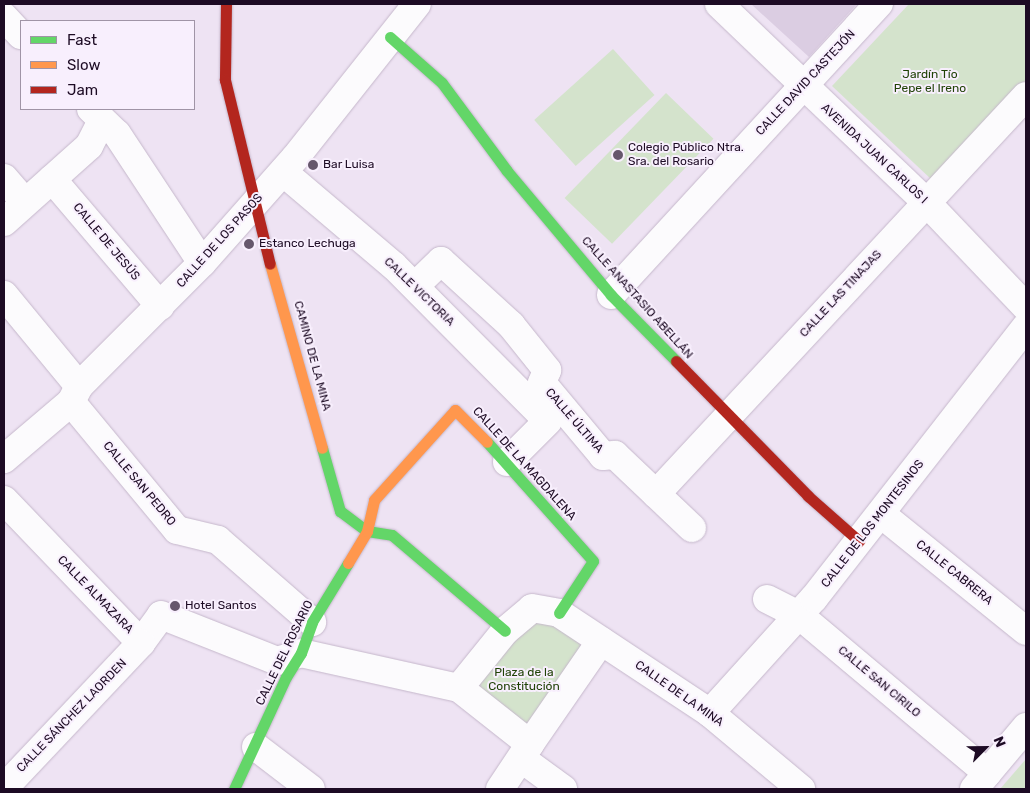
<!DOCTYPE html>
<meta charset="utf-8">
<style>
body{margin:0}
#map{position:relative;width:1030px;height:793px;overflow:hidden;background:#eee3f3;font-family:Rubik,sans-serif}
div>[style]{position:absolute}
.green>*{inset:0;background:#d4e3cc;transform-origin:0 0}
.building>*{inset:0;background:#dbcde2}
.roads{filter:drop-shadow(0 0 1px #c5b7cb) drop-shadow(0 0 1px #c5b7cb)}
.street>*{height:28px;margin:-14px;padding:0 14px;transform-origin:14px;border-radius:14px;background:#fcfbfd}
.fast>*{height:11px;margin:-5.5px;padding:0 5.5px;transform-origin:5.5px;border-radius:5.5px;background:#63d668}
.slow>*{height:11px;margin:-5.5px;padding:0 5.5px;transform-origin:5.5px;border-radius:5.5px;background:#ff974d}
.jam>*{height:11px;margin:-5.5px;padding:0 5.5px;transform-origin:5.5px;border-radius:5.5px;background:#b3261e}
.dots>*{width:14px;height:14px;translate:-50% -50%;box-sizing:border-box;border:2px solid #f8effd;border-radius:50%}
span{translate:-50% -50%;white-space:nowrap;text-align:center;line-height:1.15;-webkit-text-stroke:4px #f8effd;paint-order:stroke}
.park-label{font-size:12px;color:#204206}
.street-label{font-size:12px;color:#1d0b24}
.poi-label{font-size:12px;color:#1d0b24}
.left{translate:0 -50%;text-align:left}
.frame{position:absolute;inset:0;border:5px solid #1d0b24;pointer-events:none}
.legend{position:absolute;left:20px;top:20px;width:175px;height:90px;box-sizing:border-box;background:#f8effd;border:1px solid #a094a6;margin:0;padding:6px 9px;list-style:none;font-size:15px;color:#1d0b24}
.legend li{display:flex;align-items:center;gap:10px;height:25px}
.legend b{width:25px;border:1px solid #a094a6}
.north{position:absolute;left:960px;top:723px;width:50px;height:50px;-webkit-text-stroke:4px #f8effd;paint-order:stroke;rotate:67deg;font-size:14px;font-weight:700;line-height:20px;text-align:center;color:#1d0b24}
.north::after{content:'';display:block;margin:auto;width:18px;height:22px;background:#1d0b24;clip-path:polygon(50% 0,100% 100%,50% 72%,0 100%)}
</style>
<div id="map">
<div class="green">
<div style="clip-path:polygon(909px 4px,1026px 4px,1026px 80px,932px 180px,832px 86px)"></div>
<div style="left:613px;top:49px;width:62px;height:106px;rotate:48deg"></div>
<div style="left:666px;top:93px;width:66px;height:146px;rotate:44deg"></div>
<div style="clip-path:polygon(538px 617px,587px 643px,527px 733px,472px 686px)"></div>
<div style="clip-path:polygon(1026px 759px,1026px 789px,1000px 789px)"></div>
</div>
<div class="building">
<div style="clip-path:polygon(751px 4px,857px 4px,809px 57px)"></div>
</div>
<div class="roads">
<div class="street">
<div style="left:719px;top:4px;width:286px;rotate:43.7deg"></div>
<div style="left:926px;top:202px;width:145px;rotate:46.4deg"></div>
<div style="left:4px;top:17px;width:25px;rotate:47deg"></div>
<div style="left:91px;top:109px;width:36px;rotate:44deg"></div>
<div style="left:117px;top:134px;width:154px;rotate:56.6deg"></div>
<div style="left:283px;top:172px;width:145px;rotate:40.3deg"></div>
<div style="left:394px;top:266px;width:218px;rotate:45.2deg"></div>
<div style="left:548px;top:421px;width:58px;rotate:135deg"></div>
<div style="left:4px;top:178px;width:32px;rotate:49deg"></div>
<div style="left:52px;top:179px;width:167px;rotate:49.6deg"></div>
<div style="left:4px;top:222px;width:114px;rotate:-41.8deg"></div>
<div style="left:89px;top:146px;width:28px;rotate:-63deg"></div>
<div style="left:415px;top:286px;width:36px;rotate:-44deg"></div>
<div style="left:441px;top:261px;width:95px;rotate:42.4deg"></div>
<div style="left:511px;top:325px;width:58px;rotate:51.3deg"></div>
<div style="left:547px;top:370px;width:14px;rotate:111deg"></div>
<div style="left:542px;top:383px;width:95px;rotate:50.1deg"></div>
<div style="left:603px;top:456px;width:12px;rotate:-5deg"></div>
<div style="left:615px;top:455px;width:106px;rotate:43.5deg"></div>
<div style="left:4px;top:295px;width:118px;rotate:50.5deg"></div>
<div style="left:611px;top:295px;width:396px;rotate:-47.4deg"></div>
<div style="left:71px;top:402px;width:166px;rotate:50.4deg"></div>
<div style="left:177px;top:530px;width:42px;rotate:13.7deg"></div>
<div style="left:218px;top:540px;width:125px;rotate:41.1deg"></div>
<div style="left:4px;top:459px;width:88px;rotate:-40.4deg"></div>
<div style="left:71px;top:402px;width:18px;rotate:-63deg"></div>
<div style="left:79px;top:386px;width:174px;rotate:-45deg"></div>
<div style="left:202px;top:263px;width:140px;rotate:-48.5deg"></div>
<div style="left:295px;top:158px;width:196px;rotate:-51.6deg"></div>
<div style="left:656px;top:494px;width:543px;rotate:-47.09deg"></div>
<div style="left:4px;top:500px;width:198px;rotate:46.2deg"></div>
<div style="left:141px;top:643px;width:34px;rotate:-54deg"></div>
<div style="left:161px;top:615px;width:125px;rotate:21.6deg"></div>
<div style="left:277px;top:661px;width:25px;rotate:-18deg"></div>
<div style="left:301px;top:653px;width:162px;rotate:12.5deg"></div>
<div style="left:881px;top:514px;width:186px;rotate:38.9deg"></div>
<div style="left:767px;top:599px;width:36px;rotate:27deg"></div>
<div style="left:799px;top:615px;width:246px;rotate:40deg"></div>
<div style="left:601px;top:641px;width:125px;rotate:124.6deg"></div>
<div style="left:530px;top:744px;width:90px;rotate:-141.7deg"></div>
<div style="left:459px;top:688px;width:73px;rotate:-51.1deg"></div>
<div style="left:505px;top:631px;width:35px;rotate:-40deg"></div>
<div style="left:532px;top:608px;width:27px;rotate:10deg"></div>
<div style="left:559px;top:613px;width:181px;rotate:33.5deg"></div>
<div style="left:710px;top:713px;width:119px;rotate:39.9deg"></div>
<div style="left:710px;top:713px;width:155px;rotate:-47.9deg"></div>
<div style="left:814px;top:598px;width:344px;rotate:-52deg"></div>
<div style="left:256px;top:747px;width:69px;rotate:37.4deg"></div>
<div style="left:522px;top:759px;width:51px;rotate:36.2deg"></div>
<div style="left:4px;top:788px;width:199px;rotate:-46.6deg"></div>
<div style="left:500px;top:789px;width:54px;rotate:-56.3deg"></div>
<div style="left:974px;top:789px;width:81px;rotate:-50deg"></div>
</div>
<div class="fast">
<div style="left:390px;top:37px;width:69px;rotate:41.5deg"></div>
<div style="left:442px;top:83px;width:109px;rotate:53.5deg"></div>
<div style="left:507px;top:171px;width:162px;rotate:50deg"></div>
<div style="left:611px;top:295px;width:93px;rotate:45.4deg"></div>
<div style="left:487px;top:442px;width:159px;rotate:48.3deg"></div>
<div style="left:593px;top:561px;width:62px;rotate:123.2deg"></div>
<div style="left:322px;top:448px;width:66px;rotate:74.1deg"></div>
<div style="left:340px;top:511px;width:34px;rotate:37deg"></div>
<div style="left:367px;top:531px;width:25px;rotate:9deg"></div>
<div style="left:392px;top:535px;width:148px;rotate:40.3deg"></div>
<div style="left:234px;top:789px;width:123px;rotate:-65.1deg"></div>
<div style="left:286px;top:677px;width:28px;rotate:-58deg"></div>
<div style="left:301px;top:653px;width:33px;rotate:-70deg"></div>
<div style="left:312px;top:622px;width:69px;rotate:-58.6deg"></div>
</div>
<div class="slow">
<div style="left:270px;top:264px;width:191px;rotate:74.2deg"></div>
<div style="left:348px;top:563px;width:37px;rotate:-59deg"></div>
<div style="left:367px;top:531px;width:32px;rotate:-77deg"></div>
<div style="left:374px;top:500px;width:121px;rotate:-48deg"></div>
<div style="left:455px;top:410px;width:45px;rotate:45deg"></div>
</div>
<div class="jam">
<div style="left:226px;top:4px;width:76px;rotate:90.8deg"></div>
<div style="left:225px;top:80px;width:189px;rotate:76.3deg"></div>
<div style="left:676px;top:361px;width:189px;rotate:45.6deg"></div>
<div style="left:808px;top:496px;width:68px;rotate:41.4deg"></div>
</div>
</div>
<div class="dots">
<div style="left:618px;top:155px;background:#66576c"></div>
<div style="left:313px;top:165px;background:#66576c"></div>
<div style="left:249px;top:244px;background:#66576c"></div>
<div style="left:175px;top:606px;background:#66576c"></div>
</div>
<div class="park-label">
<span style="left:930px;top:82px">Jardín Tío<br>Pepe el Ireno</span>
<span style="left:524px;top:680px">Plaza de la<br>Constitución</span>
</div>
<div class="street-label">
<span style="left:806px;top:83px;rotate:-47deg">CALLE DAVID CASTEJÓN</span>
<span style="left:874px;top:154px;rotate:43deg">AVENIDA JUAN CARLOS I</span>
<span style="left:220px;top:241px;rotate:-48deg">CALLE DE LOS PASOS</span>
<span style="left:106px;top:242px;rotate:50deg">CALLE DE JESÚS</span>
<span style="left:419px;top:292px;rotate:44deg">CALLE VICTORIA</span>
<span style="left:841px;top:294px;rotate:-47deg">CALLE LAS TINAJAS</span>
<span style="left:637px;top:298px;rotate:48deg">CALLE ANASTASIO ABELLÁN</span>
<span style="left:312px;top:356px;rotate:75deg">CAMINO DE LA MINA</span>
<span style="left:574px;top:421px;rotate:49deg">CALLE ÚLTIMA</span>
<span style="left:524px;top:464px;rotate:48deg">CALLE DE LA MAGDALENA</span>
<span style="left:139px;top:484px;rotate:50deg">CALLE SAN PEDRO</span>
<span style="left:873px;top:524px;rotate:-52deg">CALLE DE LOS MONTESINOS</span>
<span style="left:954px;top:573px;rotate:39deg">CALLE CABRERA</span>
<span style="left:95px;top:595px;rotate:46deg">CALLE ALMAZARA</span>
<span style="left:285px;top:653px;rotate:-64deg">CALLE DEL ROSARIO</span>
<span style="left:879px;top:682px;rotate:40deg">CALLE SAN CIRILO</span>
<span style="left:679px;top:694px;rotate:35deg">CALLE DE LA MINA</span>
<span style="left:72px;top:716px;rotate:-46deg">CALLE SÁNCHEZ LAORDEN</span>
</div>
<div class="poi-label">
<span class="left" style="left:628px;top:155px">Colegio Público Ntra.<br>Sra. del Rosario</span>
<span class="left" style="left:323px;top:165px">Bar Luisa</span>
<span class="left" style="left:259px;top:244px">Estanco Lechuga</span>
<span class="left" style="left:185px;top:606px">Hotel Santos</span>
</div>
<div class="frame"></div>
<ul class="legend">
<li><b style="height:6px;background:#63d668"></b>Fast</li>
<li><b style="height:6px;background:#ff974d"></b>Slow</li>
<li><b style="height:6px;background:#b3261e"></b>Jam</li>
</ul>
<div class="north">N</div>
</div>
